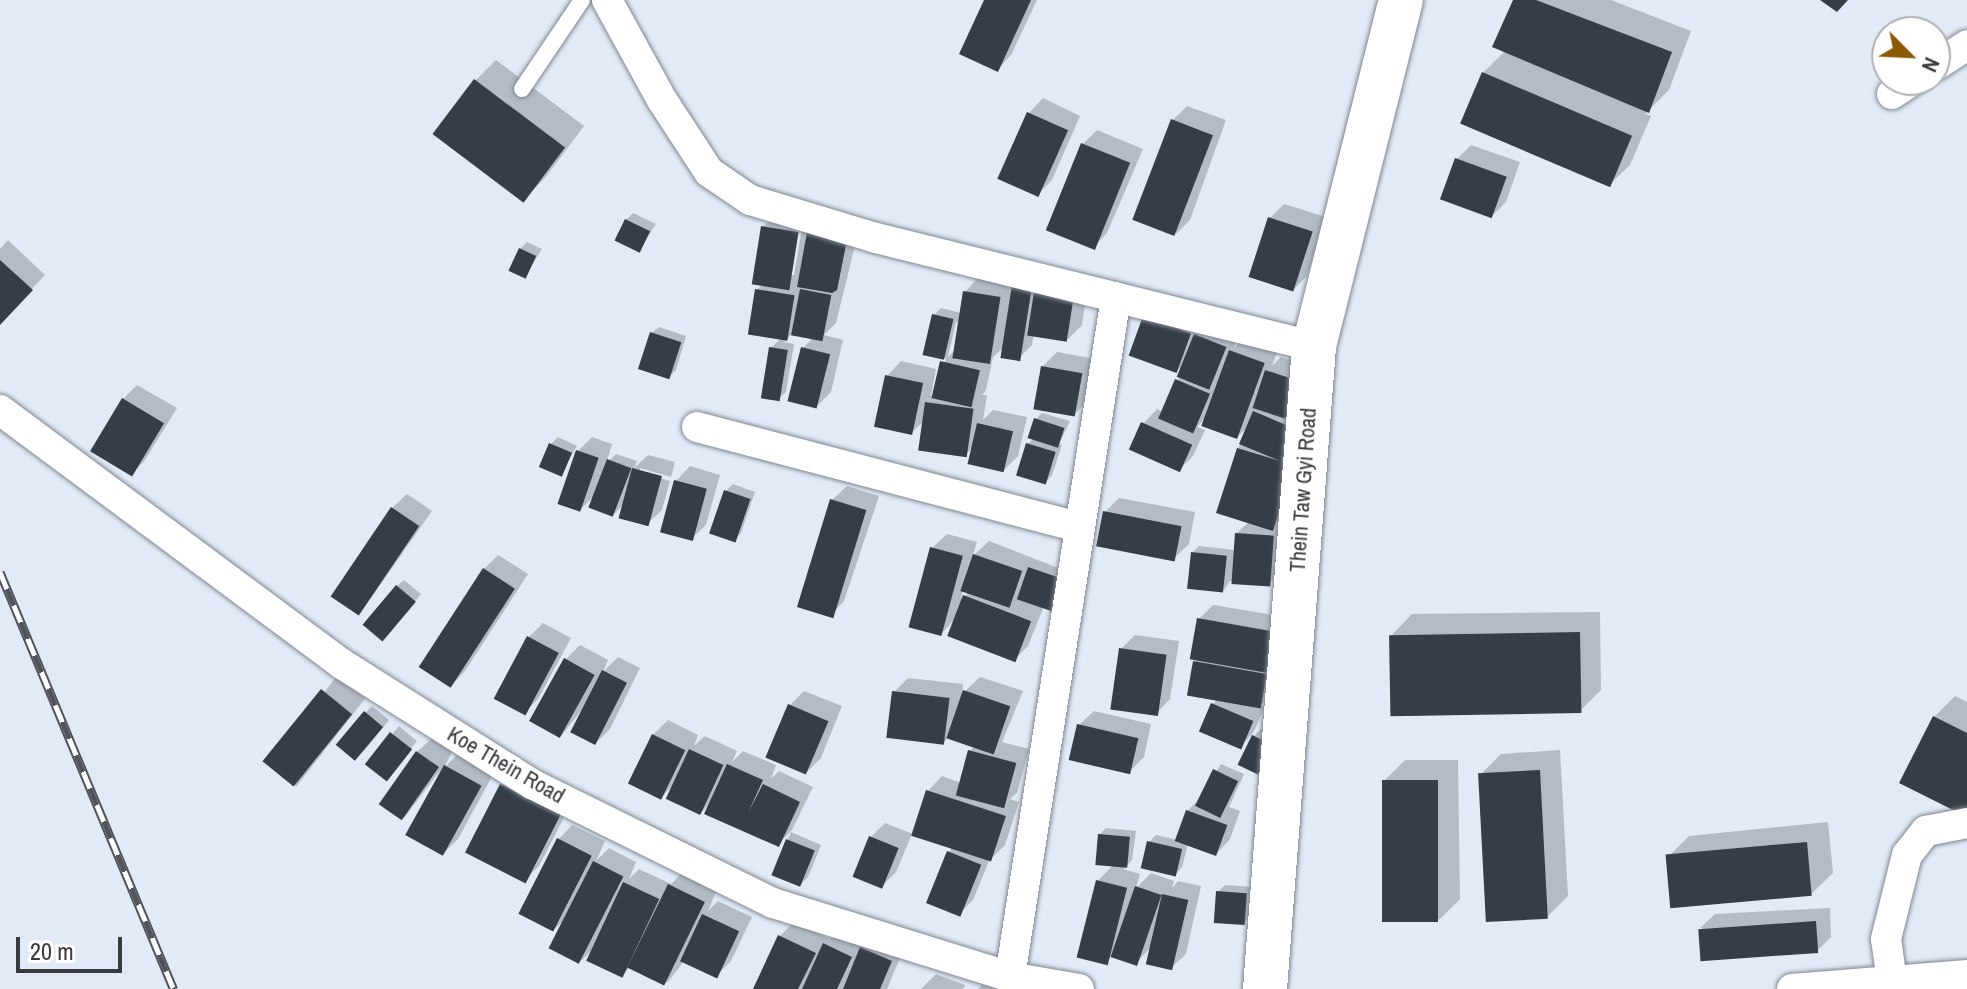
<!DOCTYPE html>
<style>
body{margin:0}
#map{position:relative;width:1967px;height:989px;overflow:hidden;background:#e2eaf7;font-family:"Archivo Narrow",sans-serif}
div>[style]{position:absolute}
.shadow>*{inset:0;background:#0003;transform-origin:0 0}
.building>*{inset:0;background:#363d47;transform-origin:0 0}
.roads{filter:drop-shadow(0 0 2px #7f8692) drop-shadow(0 0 2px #7f8692)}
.lane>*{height:16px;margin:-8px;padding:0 8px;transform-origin:8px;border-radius:8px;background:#fff}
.street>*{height:30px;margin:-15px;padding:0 15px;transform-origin:15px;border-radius:15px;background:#fff}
.secondary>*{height:44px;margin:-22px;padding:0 22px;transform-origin:22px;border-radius:22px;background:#fff}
.rail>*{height:9px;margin-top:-4.5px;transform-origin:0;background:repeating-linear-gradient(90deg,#fff 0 18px,#50545a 0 36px);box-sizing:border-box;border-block:2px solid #50545a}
span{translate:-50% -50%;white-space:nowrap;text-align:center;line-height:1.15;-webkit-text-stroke:8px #fff;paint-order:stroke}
.street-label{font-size:22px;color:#373a3f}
.north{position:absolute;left:1871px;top:16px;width:80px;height:80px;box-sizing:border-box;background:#fff;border:2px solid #afb0b2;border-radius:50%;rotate:114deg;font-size:22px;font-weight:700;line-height:32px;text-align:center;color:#373a3f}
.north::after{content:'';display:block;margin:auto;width:28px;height:36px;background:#8c5a05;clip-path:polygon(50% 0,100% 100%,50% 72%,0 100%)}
.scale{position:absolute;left:16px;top:937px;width:106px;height:36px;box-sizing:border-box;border:4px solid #373a3f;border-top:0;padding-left:10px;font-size:24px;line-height:28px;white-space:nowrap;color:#373a3f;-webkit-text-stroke:6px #fff;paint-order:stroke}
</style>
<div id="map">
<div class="shadow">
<div style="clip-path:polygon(986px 0,1037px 0,1011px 55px,997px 70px)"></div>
<div style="clip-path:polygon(1515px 0,1611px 0,1691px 31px,1669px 90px,1645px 114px,1651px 116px,1630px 165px,1608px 186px,1483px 73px,1505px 51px)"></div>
<div style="clip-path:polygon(496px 60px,584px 126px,545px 178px,524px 199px,475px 81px)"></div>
<div style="clip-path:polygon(1043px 98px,1080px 116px,1052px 180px,1037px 195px,1000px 178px,1029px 113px)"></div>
<div style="clip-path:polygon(1187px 106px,1226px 120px,1190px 220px,1176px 234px,1173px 120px)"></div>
<div style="clip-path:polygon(1097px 130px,1143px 149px,1107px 233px,1093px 248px,1082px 145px)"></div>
<div style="clip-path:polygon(1471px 145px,1520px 162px,1506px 202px,1492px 216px,1457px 159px)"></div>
<div style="clip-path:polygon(1284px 204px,1326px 217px,1307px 276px,1293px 290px,1270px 218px)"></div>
<div style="clip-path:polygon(evenodd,777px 212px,861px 221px,836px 323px,824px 335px,843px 340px,831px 392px,817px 406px,803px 348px,815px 336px,793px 333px,784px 342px,794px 344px,786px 392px,779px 398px,771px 348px,781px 338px,757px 290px,763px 284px,763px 227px,777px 212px,799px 222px,803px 222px,794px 275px,790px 275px,799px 222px)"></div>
<div style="clip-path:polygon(633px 213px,656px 224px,638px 251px,626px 220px)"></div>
<div style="clip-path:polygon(8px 240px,45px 275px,0 322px,0 249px)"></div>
<div style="clip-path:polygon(527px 242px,542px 249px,525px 276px,520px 249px)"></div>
<div style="clip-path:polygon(evenodd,979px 277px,1088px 284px,1082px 325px,1068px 339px,1034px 334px,1032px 345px,1017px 360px,1003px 348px,993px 357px,986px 390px,982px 395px,987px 395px,983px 420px,993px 410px,1027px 417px,1018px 456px,1004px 470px,973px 447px,965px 455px,924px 421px,912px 432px,887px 376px,901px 361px,936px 369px,931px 396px,935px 397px,946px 358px,925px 353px,934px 315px,941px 308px,961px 313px,965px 292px,979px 277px,956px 322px,959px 322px,955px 350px,948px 357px,956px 322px)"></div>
<div style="clip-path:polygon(1144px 317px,1239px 332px,1234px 348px,1245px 337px,1278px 349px,1272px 366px,1281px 357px,1317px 368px,1283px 570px,1268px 584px,1230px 581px,1223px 591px,1193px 552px,1199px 546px,1235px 550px,1236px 534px,1250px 521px,1238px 449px,1248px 427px,1237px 437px,1207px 416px,1197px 427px,1205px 430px,1193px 456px,1179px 470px,1143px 424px,1157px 409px,1163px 412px,1186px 362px,1177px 371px)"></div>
<div style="clip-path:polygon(659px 327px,686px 336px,676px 370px,669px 377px,652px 333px)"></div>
<div style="clip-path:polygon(1057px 352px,1096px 359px,1089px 399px,1075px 414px,1042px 367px)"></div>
<div style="clip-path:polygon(137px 385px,177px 408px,145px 460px,131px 475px,123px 399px)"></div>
<div style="clip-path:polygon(1042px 413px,1070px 421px,1059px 444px,1062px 445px,1052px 475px,1046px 482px,1028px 444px,1034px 438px,1036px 419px)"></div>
<div style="clip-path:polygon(558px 437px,577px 446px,560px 475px,551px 444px)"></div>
<div style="clip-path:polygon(592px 437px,612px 444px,606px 464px,616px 454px,637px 461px,634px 468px,648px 455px,675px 462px,671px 477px,640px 468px,640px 472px,670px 481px,662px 510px,647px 524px,624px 504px,613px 515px,597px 493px,580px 510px,575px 454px)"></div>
<div style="clip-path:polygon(690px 466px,720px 475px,706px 525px,691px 539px,676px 481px)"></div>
<div style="clip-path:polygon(733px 484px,755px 492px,741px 533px,734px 540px,726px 491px)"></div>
<div style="clip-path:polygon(847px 486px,879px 496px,844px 601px,830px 616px,832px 500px)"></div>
<div style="clip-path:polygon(407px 494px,432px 511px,371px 598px,357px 612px,332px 595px,392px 508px)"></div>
<div style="clip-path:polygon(1119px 498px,1195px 512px,1189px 544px,1174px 558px,1105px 512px)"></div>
<div style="clip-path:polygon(evenodd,947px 534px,977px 542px,972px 557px,989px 541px,1071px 573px,1044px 606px,1028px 646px,1014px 660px,956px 618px,941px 634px,932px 548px,947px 534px,963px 590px,969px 592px,961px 600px,963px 590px)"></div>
<div style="clip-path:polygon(498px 555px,528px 574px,465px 671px,451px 686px,484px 569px)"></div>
<div style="clip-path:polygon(404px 580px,421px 594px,389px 632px,397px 586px)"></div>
<div style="clip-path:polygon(1213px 605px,1291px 618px,1274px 692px,1261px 705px,1265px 707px,1253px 733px,1239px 748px,1213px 704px,1218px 699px,1195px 662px,1199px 658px,1199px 619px)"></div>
<div style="clip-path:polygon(1600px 612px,1601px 690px,1580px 711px,1391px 636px,1412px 614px)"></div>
<div style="clip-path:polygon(543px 623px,571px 638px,538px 699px,524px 713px,495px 697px,529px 637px)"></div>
<div style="clip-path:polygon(1135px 635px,1179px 641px,1170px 699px,1156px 714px,1121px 649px)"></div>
<div style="clip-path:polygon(580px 645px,608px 660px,603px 672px,618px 657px,640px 668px,610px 729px,596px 743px,581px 711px,561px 736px,566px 659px)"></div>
<div style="left:337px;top:676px;width:36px;height:112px;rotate:38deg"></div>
<div style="clip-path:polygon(980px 677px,1023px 691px,1002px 742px,1029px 749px,1017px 793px,1010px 799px,1019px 802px,1005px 845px,989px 861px,973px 900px,959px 914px,949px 852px,953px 847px,912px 834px,896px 872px,882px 886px,871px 837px,885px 823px,913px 834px,928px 791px,942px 776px,961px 783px,970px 751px,975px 746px,949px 737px,943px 743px,894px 692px,908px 678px,963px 684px,962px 694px)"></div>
<div style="clip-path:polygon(804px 691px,842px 706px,821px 758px,807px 772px,790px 705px)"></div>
<div style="clip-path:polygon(1955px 696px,1967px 702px,1967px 814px,1934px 717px)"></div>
<div style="clip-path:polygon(372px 706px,389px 720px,363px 752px,365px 713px)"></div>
<div style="clip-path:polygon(1094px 711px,1151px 724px,1144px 757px,1129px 772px,1079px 725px)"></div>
<div style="clip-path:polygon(668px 720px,698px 735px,694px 746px,705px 736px,737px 751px,732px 762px,743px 751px,776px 765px,771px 779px,779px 771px,813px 787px,792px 830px,778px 844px,711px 802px,701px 813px,673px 785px,662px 797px,653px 735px)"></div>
<div style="clip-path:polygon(399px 726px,417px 741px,393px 772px,367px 764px)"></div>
<div style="clip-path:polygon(1261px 729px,1280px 739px,1268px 767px,1254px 736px)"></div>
<div style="clip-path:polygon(432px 738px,452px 752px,444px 768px,460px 752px,495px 771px,458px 839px,444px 853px,442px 774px,439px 772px,404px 818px,417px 752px)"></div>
<div style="clip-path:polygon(1560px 750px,1568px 896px,1547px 917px,1480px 775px,1501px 754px)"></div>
<div style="clip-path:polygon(1405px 760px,1458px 760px,1460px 899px,1439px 920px,1384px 781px)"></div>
<div style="clip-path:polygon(1221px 764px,1244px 774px,1229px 807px,1240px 811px,1230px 839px,1216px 854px,1188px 843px,1182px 867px,1176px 874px,1149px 842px,1156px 835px,1177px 840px,1187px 811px,1202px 797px)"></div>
<div style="clip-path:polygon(516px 770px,573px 800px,539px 866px,525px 880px,501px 785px)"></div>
<div style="clip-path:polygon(1828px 822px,1833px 873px,1811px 894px,1668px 857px,1689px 836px)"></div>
<div style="clip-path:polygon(572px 825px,605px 841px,596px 861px,609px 848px,636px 862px,629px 879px,639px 869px,671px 884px,684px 871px,718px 887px,708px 911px,718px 901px,752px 917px,731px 961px,717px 975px,685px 960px,667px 983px,631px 966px,622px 975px,594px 948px,581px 961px,569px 915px,555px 929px,558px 840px)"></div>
<div style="clip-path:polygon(1106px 828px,1136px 831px,1132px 860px,1123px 869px,1140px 874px,1136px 888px,1151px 873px,1174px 881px,1172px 888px,1178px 881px,1201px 886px,1186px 954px,1171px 968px,1152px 946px,1135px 964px,1112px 956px,1104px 963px,1098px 881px,1113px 865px,1099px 835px)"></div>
<div style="clip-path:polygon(791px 832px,821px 845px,808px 877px,801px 884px,774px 874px)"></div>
<div style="clip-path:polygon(1225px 885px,1253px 887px,1250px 916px,1244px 923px,1218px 892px)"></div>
<div style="clip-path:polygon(1830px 908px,1831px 937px,1817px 951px,1700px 928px,1715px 914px)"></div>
<div style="clip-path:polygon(794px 922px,830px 939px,839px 930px,905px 946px,887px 989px,755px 989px,780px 936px)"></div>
<div style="clip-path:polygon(936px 974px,965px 985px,963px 989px,921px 989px)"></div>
<div style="clip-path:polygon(985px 982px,1002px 989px,978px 989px)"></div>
</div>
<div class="building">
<div style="clip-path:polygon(984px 0,1031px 0,998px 72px,959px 54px)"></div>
<div style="clip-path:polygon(1513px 0,1536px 0,1672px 52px,1649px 113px,1492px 47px)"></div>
<div style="clip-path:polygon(1820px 0,1848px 0,1837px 12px)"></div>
<div style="left:1482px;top:72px;width:163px;height:56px;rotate:23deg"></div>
<div style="left:474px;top:79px;width:114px;height:69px;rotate:37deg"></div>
<div style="left:1027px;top:112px;width:45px;height:73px;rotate:24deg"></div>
<div style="left:1171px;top:119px;width:45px;height:108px;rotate:21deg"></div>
<div style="left:1081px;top:143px;width:53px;height:94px;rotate:22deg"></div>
<div style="left:1455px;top:158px;width:55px;height:44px;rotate:20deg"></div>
<div style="left:1268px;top:217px;width:47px;height:63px;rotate:18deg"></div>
<div style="left:625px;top:219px;width:28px;height:24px;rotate:26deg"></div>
<div style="left:761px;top:226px;width:38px;height:59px;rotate:9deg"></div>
<div style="clip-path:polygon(808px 227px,848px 235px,837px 290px,832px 293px,797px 287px)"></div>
<div style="left:519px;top:248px;width:19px;height:25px;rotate:25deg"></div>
<div style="clip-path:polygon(0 260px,33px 290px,0 325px)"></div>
<div style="left:1012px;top:285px;width:20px;height:74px;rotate:9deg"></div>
<div style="left:755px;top:289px;width:40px;height:46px;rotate:9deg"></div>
<div style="left:800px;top:289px;width:32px;height:47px;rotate:11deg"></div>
<div style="left:963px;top:291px;width:38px;height:68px;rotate:9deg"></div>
<div style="left:1034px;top:292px;width:40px;height:44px;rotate:9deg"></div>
<div style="left:932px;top:314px;width:22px;height:42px;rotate:13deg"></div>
<div style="left:1143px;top:316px;width:51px;height:42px;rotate:20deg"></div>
<div style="left:650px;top:332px;width:33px;height:39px;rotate:18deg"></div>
<div style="left:1194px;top:334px;width:35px;height:46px;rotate:22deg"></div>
<div style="left:769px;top:347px;width:19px;height:52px;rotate:9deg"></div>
<div style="left:801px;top:347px;width:30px;height:56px;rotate:14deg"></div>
<div style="left:1229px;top:350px;width:38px;height:81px;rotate:20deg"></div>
<div style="left:940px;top:361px;width:41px;height:38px;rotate:13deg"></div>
<div style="left:1041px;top:366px;width:42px;height:44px;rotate:10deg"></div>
<div style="left:1265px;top:370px;width:41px;height:40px;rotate:18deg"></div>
<div style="left:885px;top:375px;width:39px;height:53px;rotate:12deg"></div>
<div style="left:1175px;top:379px;width:38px;height:43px;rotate:23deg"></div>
<div style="left:122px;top:398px;width:49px;height:62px;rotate:31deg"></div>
<div style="left:925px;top:402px;width:49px;height:49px;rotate:8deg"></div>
<div style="clip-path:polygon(1253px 411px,1298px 430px,1294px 466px,1273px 531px,1216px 513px,1237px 448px,1280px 461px,1239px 444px)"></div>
<div style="left:1034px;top:418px;width:32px;height:21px;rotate:18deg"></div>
<div style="left:1141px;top:422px;width:56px;height:30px;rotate:24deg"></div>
<div style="left:977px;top:423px;width:37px;height:42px;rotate:13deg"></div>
<div style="left:549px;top:443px;width:25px;height:26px;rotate:23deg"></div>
<div style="left:1026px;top:443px;width:31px;height:34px;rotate:17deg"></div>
<div style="left:576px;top:450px;width:24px;height:57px;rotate:19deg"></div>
<div style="left:607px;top:459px;width:26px;height:52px;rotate:21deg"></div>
<div style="left:632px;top:468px;width:31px;height:52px;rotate:15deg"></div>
<div style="left:674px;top:480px;width:34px;height:54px;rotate:15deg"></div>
<div style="left:724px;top:490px;width:28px;height:46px;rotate:19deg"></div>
<div style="left:830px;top:499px;width:38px;height:113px;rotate:17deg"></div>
<div style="left:391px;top:507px;width:34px;height:108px;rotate:34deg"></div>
<div style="left:1103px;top:511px;width:80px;height:36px;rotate:11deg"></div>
<div style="left:1235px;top:533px;width:39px;height:51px;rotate:4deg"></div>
<div style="left:930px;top:547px;width:34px;height:83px;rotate:15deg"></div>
<div style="left:1191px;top:552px;width:36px;height:37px;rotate:6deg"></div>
<div style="left:973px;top:554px;width:52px;height:39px;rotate:19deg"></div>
<div style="left:1028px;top:567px;width:40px;height:34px;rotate:19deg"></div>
<div style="left:483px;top:568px;width:38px;height:118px;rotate:33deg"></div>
<div style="left:396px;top:585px;width:26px;height:52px;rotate:40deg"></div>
<div style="left:963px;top:595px;width:73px;height:44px;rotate:21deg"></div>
<div style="left:1197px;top:618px;width:82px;height:42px;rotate:10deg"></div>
<div style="left:1580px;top:632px;width:81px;height:191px;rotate:89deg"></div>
<div style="left:527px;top:636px;width:36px;height:71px;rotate:28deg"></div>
<div style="left:1119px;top:648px;width:48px;height:62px;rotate:8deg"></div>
<div style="left:564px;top:658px;width:35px;height:72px;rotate:29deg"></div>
<div style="left:1193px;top:661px;width:75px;height:35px;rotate:10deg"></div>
<div style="left:602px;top:670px;width:28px;height:70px;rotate:27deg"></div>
<div style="left:321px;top:689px;width:40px;height:93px;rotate:39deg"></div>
<div style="left:963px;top:690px;width:50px;height:51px;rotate:19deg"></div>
<div style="left:892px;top:691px;width:58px;height:47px;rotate:7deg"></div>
<div style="left:1211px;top:703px;width:46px;height:31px;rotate:23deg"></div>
<div style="left:788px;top:704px;width:44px;height:58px;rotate:23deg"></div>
<div style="left:364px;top:711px;width:25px;height:44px;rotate:40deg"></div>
<div style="clip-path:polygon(1933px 716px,1967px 733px,1967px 817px,1899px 783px)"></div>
<div style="left:1077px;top:724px;width:63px;height:37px;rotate:13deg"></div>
<div style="left:390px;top:732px;width:28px;height:41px;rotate:38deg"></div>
<div style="left:652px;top:734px;width:37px;height:55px;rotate:26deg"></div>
<div style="left:1252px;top:735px;width:25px;height:33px;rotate:26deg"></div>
<div style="left:689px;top:749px;width:38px;height:55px;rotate:25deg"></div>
<div style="left:968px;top:750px;width:50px;height:47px;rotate:15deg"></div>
<div style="left:416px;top:751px;width:28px;height:65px;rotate:35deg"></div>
<div style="clip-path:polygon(727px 764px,763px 780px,748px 813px,763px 784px,800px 802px,779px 847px,704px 814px)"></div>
<div style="left:444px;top:765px;width:43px;height:80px;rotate:29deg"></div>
<div style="left:1213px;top:769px;width:28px;height:41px;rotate:26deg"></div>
<div style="left:1540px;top:770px;width:149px;height:62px;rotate:87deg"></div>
<div style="left:1438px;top:780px;width:142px;height:56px;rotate:90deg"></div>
<div style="left:500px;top:784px;width:68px;height:77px;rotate:27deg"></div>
<div style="left:926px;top:790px;width:84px;height:48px;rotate:18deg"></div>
<div style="left:1186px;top:810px;width:44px;height:33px;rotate:20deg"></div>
<div style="left:1098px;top:834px;width:32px;height:31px;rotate:5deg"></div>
<div style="left:869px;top:836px;width:32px;height:44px;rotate:22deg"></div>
<div style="left:557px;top:838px;width:39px;height:85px;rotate:27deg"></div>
<div style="left:786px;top:839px;width:31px;height:39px;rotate:22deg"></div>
<div style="left:1147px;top:841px;width:36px;height:28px;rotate:13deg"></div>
<div style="left:1807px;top:842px;width:54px;height:142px;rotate:85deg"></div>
<div style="left:947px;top:851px;width:37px;height:56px;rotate:22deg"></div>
<div style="left:593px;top:861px;width:34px;height:98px;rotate:27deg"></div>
<div style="left:1096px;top:880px;width:32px;height:80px;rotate:14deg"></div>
<div style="left:623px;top:882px;width:40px;height:87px;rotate:25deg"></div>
<div style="left:668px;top:884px;width:41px;height:93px;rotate:26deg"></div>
<div style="left:1135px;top:886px;width:28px;height:75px;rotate:19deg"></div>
<div style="left:1216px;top:891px;width:31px;height:32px;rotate:4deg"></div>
<div style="left:1162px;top:894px;width:27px;height:72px;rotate:13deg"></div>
<div style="left:702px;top:914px;width:41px;height:52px;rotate:25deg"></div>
<div style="left:1816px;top:921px;width:32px;height:118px;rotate:86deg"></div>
<div style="clip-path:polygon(778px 935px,816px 953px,798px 989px,753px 989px)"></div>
<div style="clip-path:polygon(823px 943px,852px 957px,837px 989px,802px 989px)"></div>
<div style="clip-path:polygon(860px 947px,892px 961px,880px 989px,843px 989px)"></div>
</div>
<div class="roads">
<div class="lane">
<div style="left:522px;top:89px;width:107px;rotate:-56deg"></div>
</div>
<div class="street">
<div style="left:607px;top:0;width:114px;rotate:61.2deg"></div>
<div style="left:662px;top:100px;width:86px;rotate:56.9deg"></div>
<div style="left:709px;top:172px;width:50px;rotate:34.3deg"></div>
<div style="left:750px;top:200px;width:132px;rotate:16.8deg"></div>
<div style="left:876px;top:238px;width:451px;rotate:13.9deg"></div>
<div style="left:1935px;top:66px;width:38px;rotate:-33deg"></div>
<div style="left:1892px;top:94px;width:25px;rotate:-34deg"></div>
<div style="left:0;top:410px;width:426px;rotate:36.6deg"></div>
<div style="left:342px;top:664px;width:225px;rotate:32.3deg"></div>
<div style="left:532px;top:784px;width:269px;rotate:26.3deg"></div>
<div style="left:773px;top:903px;width:248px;rotate:17.3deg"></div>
<div style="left:1010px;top:977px;width:70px;rotate:9.9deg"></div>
<div style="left:697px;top:427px;width:395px;rotate:14.7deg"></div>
<div style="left:1010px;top:977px;width:688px;rotate:-81.14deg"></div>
<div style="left:1892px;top:981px;width:42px;rotate:-98.1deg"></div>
<div style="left:1886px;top:939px;width:87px;rotate:-76deg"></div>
<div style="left:1907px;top:855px;width:31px;rotate:-52deg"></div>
<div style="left:1926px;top:831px;width:42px;rotate:-11deg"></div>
<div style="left:1792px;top:989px;width:176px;rotate:-4.6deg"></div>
</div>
<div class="secondary">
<div style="left:1265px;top:989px;width:645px;rotate:-85.64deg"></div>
<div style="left:1314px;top:346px;width:357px;rotate:-75.9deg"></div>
</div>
</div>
<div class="rail">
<div style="left:0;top:572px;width:452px;rotate:67.4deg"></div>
</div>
<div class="street-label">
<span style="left:1303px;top:490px;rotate:-86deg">Thein Taw Gyi Road</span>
<span style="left:506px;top:765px;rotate:30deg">Koe Thein Road</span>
</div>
<div class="north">N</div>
<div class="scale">20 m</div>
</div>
